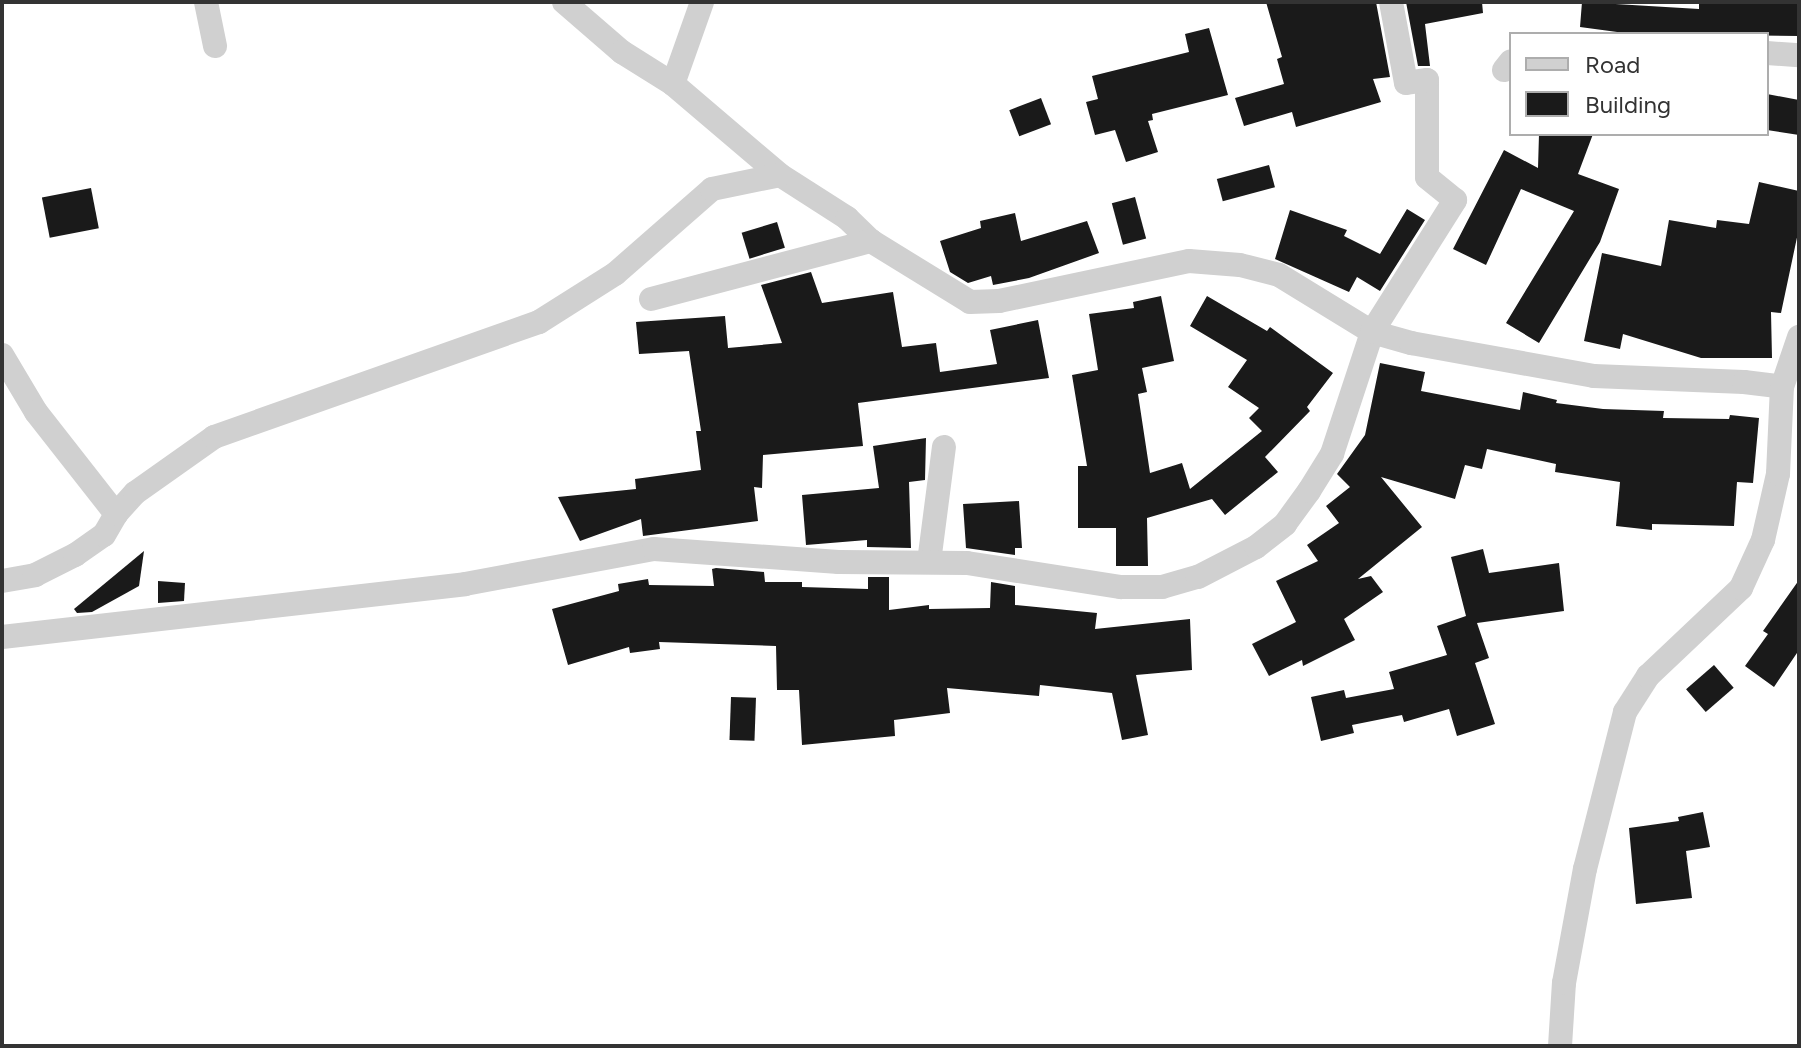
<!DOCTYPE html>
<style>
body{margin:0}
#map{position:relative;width:1801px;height:1048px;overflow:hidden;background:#fff;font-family:Figtree,sans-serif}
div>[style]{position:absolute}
.building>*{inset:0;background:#1a1a1a;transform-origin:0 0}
.minor>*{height:24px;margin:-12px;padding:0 12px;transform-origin:12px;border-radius:12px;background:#d0d0d0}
span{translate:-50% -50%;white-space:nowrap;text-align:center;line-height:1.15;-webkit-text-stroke:8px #fff;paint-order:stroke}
.frame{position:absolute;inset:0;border:4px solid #333;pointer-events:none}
.legend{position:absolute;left:1509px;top:32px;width:260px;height:104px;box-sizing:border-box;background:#fff;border:2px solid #adadad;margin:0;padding:10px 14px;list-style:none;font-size:24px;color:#333}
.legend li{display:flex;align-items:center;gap:16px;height:40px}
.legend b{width:40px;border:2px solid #adadad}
</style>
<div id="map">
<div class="building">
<div style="clip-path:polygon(1266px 2px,1376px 2px,1390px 77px,1373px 79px,1381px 102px,1296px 127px,1292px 112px,1244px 126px,1235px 98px,1284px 84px,1277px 59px,1282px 57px)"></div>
<div style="clip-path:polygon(1406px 2px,1482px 2px,1483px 13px,1425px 24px,1430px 66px,1418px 66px)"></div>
<div style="clip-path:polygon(1582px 2px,1699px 9px,1699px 2px,1799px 2px,1799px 36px,1632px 34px,1580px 27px)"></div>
<div style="clip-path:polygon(1209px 28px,1228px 95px,1152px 114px,1153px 120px,1148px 121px,1158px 152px,1126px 162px,1115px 130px,1095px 135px,1086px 102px,1098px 99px,1092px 76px,1189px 52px,1185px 34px)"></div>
<div style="clip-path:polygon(1767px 94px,1799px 100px,1799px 135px,1767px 130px)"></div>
<div style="left:1041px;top:98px;width:28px;height:34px;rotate:69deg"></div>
<div style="clip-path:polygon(1539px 134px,1593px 134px,1578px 174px,1619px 189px,1600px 242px,1539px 343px,1506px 323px,1574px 211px,1521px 189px,1486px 265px,1453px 249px,1504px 150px,1538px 168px)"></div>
<div style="left:1269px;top:165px;width:23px;height:54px;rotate:75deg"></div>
<div style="clip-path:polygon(1759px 182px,1799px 191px,1799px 228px,1781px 313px,1771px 312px,1772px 358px,1701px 358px,1623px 334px,1620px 349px,1584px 341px,1602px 253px,1661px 266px,1669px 220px,1716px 228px,1717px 220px,1749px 224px)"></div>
<div style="left:91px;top:188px;width:41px;height:50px;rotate:79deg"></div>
<div style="left:1135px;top:197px;width:43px;height:24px;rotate:75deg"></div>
<div style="clip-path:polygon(1407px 209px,1425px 220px,1380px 291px,1357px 277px,1349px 292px,1275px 259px,1290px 210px,1347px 230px,1344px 236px,1380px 254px)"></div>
<div style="clip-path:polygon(1015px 213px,1021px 241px,1087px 221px,1099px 253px,1029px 278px,993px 285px,991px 276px,968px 283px,950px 272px,940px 241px,981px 228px,980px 221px)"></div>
<div style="left:777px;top:222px;width:27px;height:37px;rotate:73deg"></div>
<div style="clip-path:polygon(811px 272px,822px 303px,893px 292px,902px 347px,936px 343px,940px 372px,997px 364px,990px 330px,1038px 320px,1049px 378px,858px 403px,863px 446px,763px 455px,762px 488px,754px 487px,758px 521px,643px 536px,641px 519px,580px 541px,558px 497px,636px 489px,635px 479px,701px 470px,696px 431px,701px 431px,689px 351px,639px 354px,636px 322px,725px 316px,728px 348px,782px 343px,761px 285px)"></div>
<div style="clip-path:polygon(1161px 296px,1174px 361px,1142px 368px,1147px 392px,1138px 394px,1150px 473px,1182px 463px,1190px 489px,1262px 431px,1249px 418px,1259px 408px,1228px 387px,1247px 360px,1190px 326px,1207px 296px,1267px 331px,1270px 327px,1333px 373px,1307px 407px,1310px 411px,1265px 457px,1278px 472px,1225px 515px,1212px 499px,1147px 518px,1148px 566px,1116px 566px,1116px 528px,1078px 528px,1078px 466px,1087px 466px,1072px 375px,1098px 370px,1089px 314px,1134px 308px,1133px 302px)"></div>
<div style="clip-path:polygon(1380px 363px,1425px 372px,1421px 391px,1520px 410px,1523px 392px,1557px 400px,1556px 403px,1603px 409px,1664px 411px,1663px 418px,1729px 419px,1730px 415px,1759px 418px,1753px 483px,1737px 482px,1734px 526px,1652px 524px,1652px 530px,1616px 526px,1620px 482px,1555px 472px,1556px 464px,1487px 449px,1482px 469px,1465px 465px,1455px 499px,1381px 477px,1422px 527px,1358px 579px,1371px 576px,1383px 592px,1344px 619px,1355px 640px,1303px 666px,1302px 660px,1269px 676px,1252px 644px,1296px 622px,1276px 581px,1318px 561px,1307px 545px,1339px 523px,1326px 506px,1350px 487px,1337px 474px,1365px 435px)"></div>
<div style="clip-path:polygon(926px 438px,925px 480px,909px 482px,911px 548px,867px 547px,867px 540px,806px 545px,802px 495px,879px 488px,873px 446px)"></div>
<div style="clip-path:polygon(1019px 501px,1022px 548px,1015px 548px,1015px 555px,966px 548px,963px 504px)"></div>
<div style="clip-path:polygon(1483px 549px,1489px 573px,1559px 563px,1564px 611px,1477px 623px,1489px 658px,1475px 663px,1495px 724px,1457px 736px,1449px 709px,1404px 722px,1402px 715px,1352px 725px,1354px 733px,1321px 741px,1311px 697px,1344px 690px,1346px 698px,1394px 689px,1389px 672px,1447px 655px,1437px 626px,1466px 616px,1451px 557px)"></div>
<div style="clip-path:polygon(144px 551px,139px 586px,92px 612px,77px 613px,74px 609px)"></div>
<div style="clip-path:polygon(716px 568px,764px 572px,765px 582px,802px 582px,802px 587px,868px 589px,868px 577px,889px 577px,889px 610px,929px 605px,929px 609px,990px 608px,991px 582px,1015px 586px,1015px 605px,1097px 613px,1095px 629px,1190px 619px,1192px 670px,1136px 675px,1148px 735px,1122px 740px,1112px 693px,1040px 685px,1039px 696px,947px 688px,950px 713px,894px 720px,895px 736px,802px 745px,799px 690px,777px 690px,776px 646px,659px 642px,660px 649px,630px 653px,629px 647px,568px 665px,552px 609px,619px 591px,618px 584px,648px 579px,649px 585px,714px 586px,712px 569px)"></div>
<div style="clip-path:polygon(1799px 580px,1799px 650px,1774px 687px,1745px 666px,1768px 634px,1763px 631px)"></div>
<div style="clip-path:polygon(158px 581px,185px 583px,184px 601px,158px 603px)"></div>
<div style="left:1714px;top:665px;width:30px;height:37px;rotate:49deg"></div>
<div style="left:731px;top:697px;width:25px;height:43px;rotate:2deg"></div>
<div style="clip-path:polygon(1703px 812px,1710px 847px,1686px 851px,1692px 898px,1636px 904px,1629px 828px,1679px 821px,1678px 817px)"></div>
</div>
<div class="minor">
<div style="left:206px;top:2px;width:45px;rotate:78.4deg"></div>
<div style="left:564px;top:2px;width:77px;rotate:40.8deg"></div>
<div style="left:622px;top:52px;width:60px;rotate:32.1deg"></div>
<div style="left:673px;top:84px;width:140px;rotate:40.4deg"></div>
<div style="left:780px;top:175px;width:80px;rotate:32.7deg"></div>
<div style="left:847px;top:218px;width:33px;rotate:44deg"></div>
<div style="left:871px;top:241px;width:116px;rotate:31.6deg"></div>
<div style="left:970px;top:302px;width:29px;rotate:-2deg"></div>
<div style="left:999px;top:301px;width:194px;rotate:-11.9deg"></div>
<div style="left:1189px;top:261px;width:51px;rotate:4.5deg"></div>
<div style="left:1240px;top:265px;width:40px;rotate:14.4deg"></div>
<div style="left:1279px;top:275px;width:109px;rotate:31.5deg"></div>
<div style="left:1372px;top:332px;width:41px;rotate:15.8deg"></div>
<div style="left:1411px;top:343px;width:186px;rotate:10.2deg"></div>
<div style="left:1594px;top:376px;width:150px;rotate:2.3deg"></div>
<div style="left:1744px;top:382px;width:38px;rotate:7deg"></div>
<div style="left:1767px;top:53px;width:32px;rotate:4deg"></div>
<div style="left:1504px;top:70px;width:11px;rotate:-52deg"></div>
<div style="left:673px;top:84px;width:87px;rotate:-70.5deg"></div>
<div style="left:651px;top:299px;width:228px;rotate:-14.8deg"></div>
<div style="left:2px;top:355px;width:66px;rotate:59.2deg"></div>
<div style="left:36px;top:412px;width:130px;rotate:51.9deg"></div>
<div style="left:929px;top:562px;width:116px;rotate:-82.6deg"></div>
<div style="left:2px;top:581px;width:34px;rotate:-10deg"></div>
<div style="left:35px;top:575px;width:45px;rotate:-26.6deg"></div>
<div style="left:75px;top:555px;width:35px;rotate:-35deg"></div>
<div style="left:104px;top:535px;width:24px;rotate:-60deg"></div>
<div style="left:116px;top:514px;width:28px;rotate:-48deg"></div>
<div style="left:135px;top:493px;width:97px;rotate:-35.3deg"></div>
<div style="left:214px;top:437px;width:345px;rotate:-19.5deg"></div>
<div style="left:539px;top:322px;width:90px;rotate:-32.3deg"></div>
<div style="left:615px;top:274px;width:129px;rotate:-41.2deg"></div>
<div style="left:712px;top:189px;width:69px;rotate:-11.6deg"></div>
<div style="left:2px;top:637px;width:466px;rotate:-6.5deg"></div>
<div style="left:465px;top:584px;width:192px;rotate:-10.5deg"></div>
<div style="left:654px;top:549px;width:185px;rotate:4deg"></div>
<div style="left:839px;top:562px;width:128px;rotate:0.4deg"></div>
<div style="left:967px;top:563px;width:156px;rotate:8.9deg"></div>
<div style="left:1121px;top:587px;width:41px"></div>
<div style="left:1162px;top:587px;width:37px;rotate:-16deg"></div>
<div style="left:1198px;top:577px;width:65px;rotate:-27.3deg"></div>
<div style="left:1256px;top:547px;width:37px;rotate:-38deg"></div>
<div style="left:1285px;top:524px;width:41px;rotate:-54deg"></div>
<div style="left:1309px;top:491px;width:44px;rotate:-58.1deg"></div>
<div style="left:1332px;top:454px;width:128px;rotate:-71.8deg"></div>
<div style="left:1372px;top:332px;width:156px;rotate:-57.8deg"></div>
<div style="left:1455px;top:200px;width:36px;rotate:-141deg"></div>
<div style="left:1427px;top:177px;width:97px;rotate:-90deg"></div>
<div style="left:1427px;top:80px;width:21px;rotate:172deg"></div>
<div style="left:1406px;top:83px;width:82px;rotate:-100.5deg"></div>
<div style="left:1560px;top:1046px;width:63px;rotate:-86.4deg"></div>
<div style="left:1564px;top:983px;width:116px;rotate:-79.6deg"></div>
<div style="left:1585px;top:869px;width:162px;rotate:-75.7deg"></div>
<div style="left:1625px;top:712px;width:43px;rotate:-57.4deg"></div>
<div style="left:1648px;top:676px;width:128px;rotate:-43.4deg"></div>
<div style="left:1741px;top:588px;width:53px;rotate:-65.4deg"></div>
<div style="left:1763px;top:540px;width:68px;rotate:-77.2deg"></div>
<div style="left:1778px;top:474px;width:87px;rotate:-87.4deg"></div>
<div style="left:1782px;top:387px;width:53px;rotate:-71.2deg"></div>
</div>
<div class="frame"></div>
<ul class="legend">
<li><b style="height:10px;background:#d0d0d0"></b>Road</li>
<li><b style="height:22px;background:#1a1a1a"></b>Building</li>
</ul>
</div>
